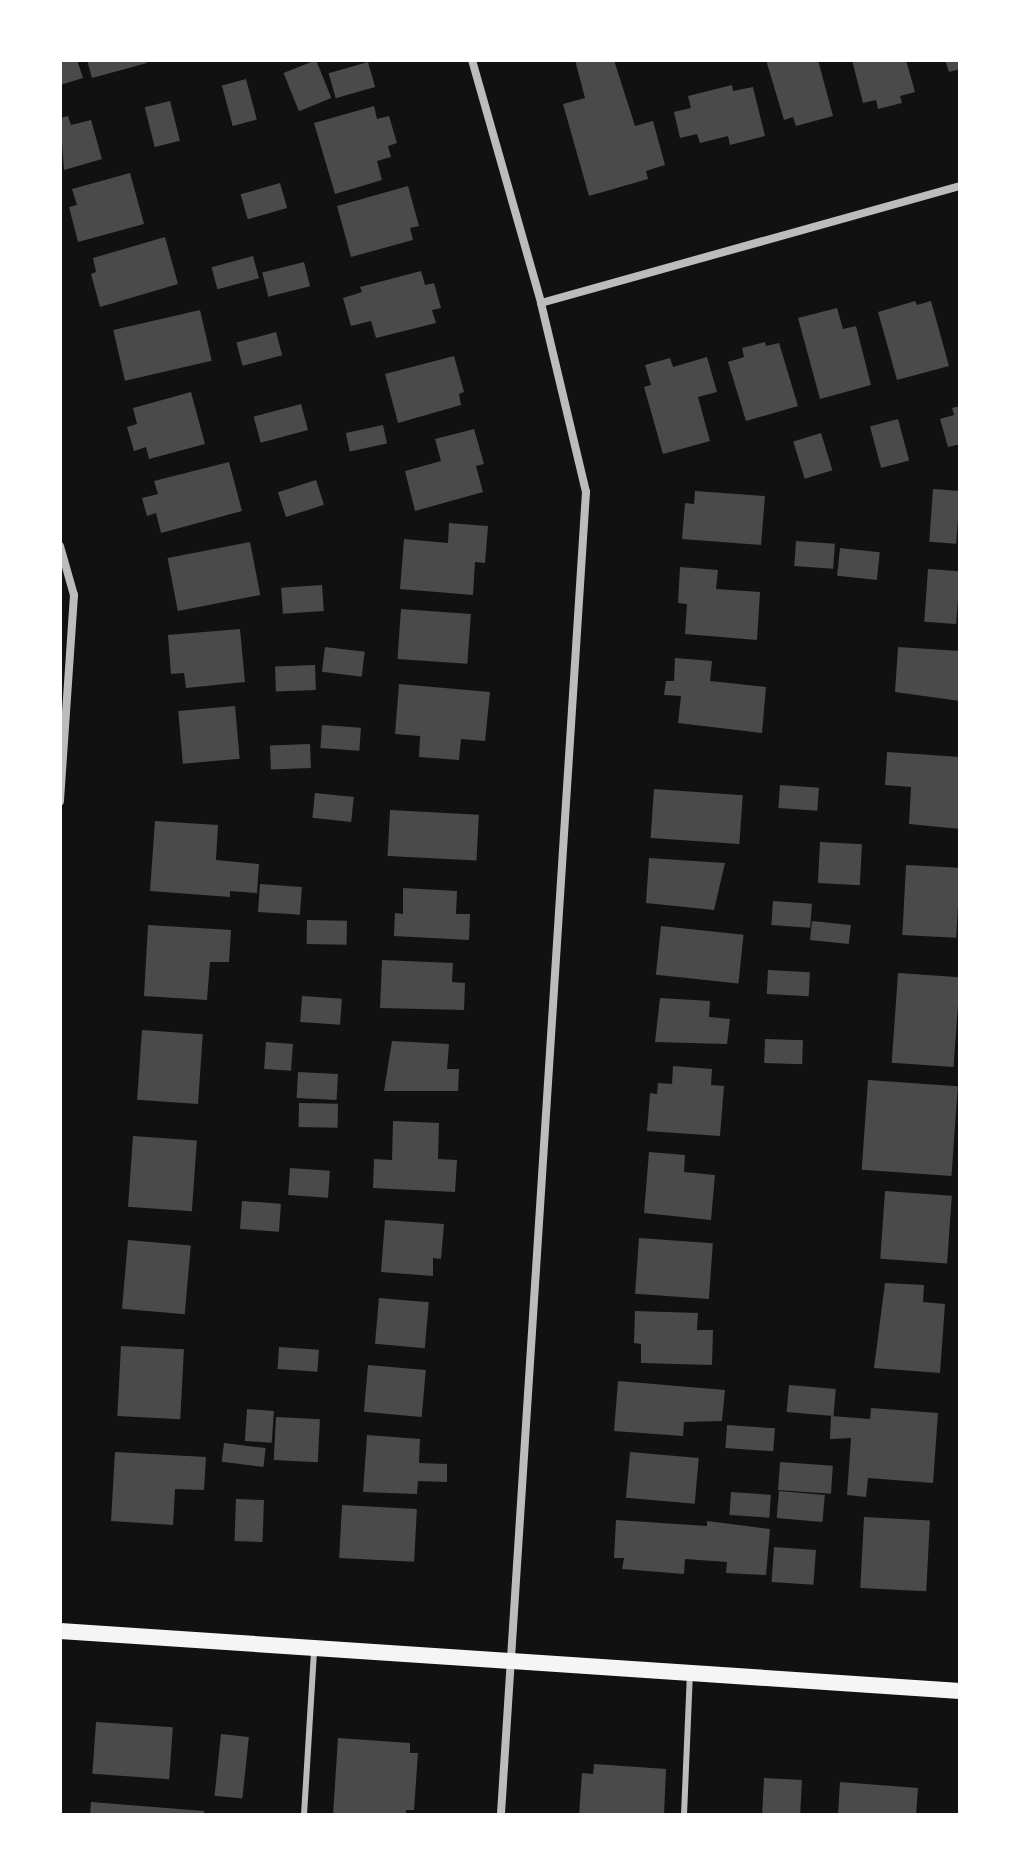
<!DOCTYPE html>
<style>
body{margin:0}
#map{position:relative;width:1020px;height:1875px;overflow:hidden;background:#111;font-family:Raleway,sans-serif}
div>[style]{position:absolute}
.building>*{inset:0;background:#4a4a4a;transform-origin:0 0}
.service>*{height:6px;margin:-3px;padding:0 3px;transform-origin:3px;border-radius:3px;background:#bcbcbc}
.minor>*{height:8px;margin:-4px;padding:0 4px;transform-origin:4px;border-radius:4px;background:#bcbcbc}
.secondary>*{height:16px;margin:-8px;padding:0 8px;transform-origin:8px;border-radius:8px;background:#f5f5f5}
span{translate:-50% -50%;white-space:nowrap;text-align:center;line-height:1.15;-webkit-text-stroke:8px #fff;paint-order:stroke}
.frame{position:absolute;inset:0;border:62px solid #fff;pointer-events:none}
</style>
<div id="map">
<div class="building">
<div style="clip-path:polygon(60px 60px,77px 60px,83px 78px,60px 85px)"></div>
<div style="clip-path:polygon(87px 60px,146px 60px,147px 63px,92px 78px)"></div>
<div style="left:316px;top:60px;width:41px;height:35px;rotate:68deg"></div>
<div style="clip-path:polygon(575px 60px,614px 60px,635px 126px,653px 121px,665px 165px,646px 171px,648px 179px,589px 196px,563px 104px,585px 98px)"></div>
<div style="clip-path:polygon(766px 60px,818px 60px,833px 116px,796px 126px,793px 117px,784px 120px)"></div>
<div style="clip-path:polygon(852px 60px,906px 60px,915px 92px,900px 96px,902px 103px,878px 109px,876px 100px,863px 103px)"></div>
<div style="clip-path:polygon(945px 60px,960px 60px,960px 69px,949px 72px)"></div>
<div style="left:368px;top:62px;width:26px;height:41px;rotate:74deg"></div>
<div style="left:246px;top:79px;width:42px;height:25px;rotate:75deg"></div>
<div style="clip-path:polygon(732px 85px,733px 91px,753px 87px,765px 136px,730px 145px,728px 136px,700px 143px,697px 134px,680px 138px,674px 112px,691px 108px,688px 96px)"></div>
<div style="left:170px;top:101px;width:41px;height:26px;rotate:76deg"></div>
<div style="clip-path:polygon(374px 106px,377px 119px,389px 116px,397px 143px,388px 146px,391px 157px,377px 161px,382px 180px,335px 194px,314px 123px)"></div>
<div style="clip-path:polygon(68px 116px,71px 125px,91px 120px,102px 159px,64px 170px,60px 118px)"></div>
<div style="clip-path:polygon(130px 173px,144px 224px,78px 242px,69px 207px,77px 205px,72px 189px)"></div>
<div style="left:280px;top:183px;width:26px;height:41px;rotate:74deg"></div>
<div style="clip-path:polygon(408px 186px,419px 226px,410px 228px,413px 240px,351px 257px,337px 206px)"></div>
<div style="clip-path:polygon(165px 237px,178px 284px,100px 307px,91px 274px,96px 272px,93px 258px)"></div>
<div style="left:253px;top:256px;width:23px;height:43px;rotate:75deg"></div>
<div style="left:304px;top:262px;width:25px;height:43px;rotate:76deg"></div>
<div style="clip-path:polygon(421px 271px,425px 285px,434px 283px,441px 308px,432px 310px,436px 323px,376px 338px,371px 321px,351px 326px,343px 298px,362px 292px,360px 287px)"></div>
<div style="clip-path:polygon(915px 301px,917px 305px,931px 301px,949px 366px,897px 380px,878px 312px)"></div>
<div style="clip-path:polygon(837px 308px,843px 329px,856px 326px,871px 385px,820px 399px,798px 318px)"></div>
<div style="left:200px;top:310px;width:52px;height:89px;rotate:77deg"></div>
<div style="left:276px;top:332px;width:24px;height:41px;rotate:75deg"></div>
<div style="clip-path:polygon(765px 342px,766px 346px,779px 343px,798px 406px,746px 421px,728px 362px,744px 357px,742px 348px)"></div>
<div style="clip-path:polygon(454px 356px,464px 392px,459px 394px,461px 405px,398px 423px,385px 374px)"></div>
<div style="clip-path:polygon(707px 357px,717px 392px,698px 397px,710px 441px,663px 454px,644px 387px,651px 385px,645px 365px,670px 358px,673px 367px)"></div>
<div style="clip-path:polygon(191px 392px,205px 444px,149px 459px,146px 447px,134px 451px,127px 427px,137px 424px,133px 408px)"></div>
<div style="left:301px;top:404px;width:27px;height:49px;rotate:75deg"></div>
<div style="clip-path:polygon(960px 406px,960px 444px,948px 447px,940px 419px,954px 415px,952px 408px)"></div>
<div style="left:898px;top:419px;width:43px;height:29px;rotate:75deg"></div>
<div style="left:383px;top:425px;width:19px;height:38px;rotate:78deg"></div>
<div style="clip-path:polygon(474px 429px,484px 464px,476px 466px,483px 492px,415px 511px,405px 471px,441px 461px,435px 439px)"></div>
<div style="left:821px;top:433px;width:39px;height:29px;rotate:73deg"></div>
<div style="clip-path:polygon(229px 462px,242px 511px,161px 533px,156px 513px,147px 516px,142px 498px,158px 494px,154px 481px)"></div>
<div style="left:316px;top:480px;width:26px;height:40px;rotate:72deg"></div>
<div style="left:933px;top:489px;width:27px;height:53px;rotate:4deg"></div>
<div style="clip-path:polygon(695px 491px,765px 496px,761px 545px,682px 539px,685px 503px,694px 504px)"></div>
<div style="clip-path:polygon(449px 523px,488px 526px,485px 563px,475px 562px,473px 595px,400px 589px,404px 539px,448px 543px)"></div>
<div style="left:796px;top:541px;width:39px;height:25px;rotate:4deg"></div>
<div style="left:250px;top:542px;width:54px;height:84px;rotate:79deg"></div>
<div style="left:840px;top:548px;width:40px;height:28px;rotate:6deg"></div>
<div style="clip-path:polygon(680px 567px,718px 570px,716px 589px,760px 592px,757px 640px,685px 634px,687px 604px,678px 603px)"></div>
<div style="left:928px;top:569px;width:32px;height:53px;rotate:4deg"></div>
<div style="left:322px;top:585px;width:26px;height:41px;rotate:86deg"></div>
<div style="left:401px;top:609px;width:70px;height:50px;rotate:4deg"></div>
<div style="clip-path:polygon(240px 629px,245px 682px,186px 688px,184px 673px,171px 674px,168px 635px)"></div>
<div style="left:325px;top:647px;width:40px;height:25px;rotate:7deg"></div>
<div style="clip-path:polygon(898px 647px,960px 651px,960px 701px,895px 692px)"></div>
<div style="clip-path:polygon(675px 658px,712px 661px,710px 681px,766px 687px,762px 733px,678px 723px,681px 696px,664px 695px,666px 681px,674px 681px)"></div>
<div style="left:315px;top:665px;width:25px;height:40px;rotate:88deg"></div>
<div style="clip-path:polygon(399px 684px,490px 692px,485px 741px,461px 739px,459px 760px,419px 757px,420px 736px,395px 734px)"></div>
<div style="left:235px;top:706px;width:53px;height:57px;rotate:85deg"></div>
<div style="left:322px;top:725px;width:39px;height:23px;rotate:4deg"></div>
<div style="left:310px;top:744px;width:24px;height:40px;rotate:88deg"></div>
<div style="clip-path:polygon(887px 752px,960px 757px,960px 829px,909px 824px,911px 787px,885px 785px)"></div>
<div style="left:780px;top:785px;width:39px;height:23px;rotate:4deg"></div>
<div style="left:654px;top:789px;width:89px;height:49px;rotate:4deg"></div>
<div style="left:315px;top:793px;width:39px;height:25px;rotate:6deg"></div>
<div style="left:390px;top:810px;width:89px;height:46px;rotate:3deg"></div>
<div style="clip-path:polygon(155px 821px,218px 825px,216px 860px,259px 864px,257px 893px,230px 891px,230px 897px,150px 891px)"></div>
<div style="left:820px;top:842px;width:42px;height:41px;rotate:3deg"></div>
<div style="clip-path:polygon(649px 858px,725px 863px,714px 910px,646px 903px)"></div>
<div style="left:906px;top:865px;width:54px;height:70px;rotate:3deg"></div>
<div style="left:260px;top:884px;width:42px;height:28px;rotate:4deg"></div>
<div style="clip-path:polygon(403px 888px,457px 891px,456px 914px,470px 914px,469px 940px,394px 936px,395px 913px,403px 914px)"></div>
<div style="left:773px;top:901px;width:39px;height:24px;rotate:4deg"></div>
<div style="left:307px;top:920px;width:40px;height:24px;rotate:1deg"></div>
<div style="left:812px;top:921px;width:39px;height:19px;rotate:6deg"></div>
<div style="clip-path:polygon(148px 925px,231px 930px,229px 962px,210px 962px,207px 1000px,144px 996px)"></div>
<div style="left:661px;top:926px;width:83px;height:49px;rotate:6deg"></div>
<div style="clip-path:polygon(382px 960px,453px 963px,452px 982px,465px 983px,464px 1010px,380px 1008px)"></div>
<div style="left:768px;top:970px;width:42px;height:24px;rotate:3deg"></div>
<div style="left:898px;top:973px;width:62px;height:90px;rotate:4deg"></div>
<div style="left:302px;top:996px;width:40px;height:26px;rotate:4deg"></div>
<div style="clip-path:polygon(660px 998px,710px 1001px,709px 1017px,730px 1019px,727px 1044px,655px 1042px)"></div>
<div style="left:142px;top:1030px;width:61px;height:70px;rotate:4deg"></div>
<div style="left:765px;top:1039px;width:38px;height:24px;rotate:2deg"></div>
<div style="clip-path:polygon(392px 1041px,449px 1044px,447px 1069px,459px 1069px,458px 1091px,384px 1091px)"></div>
<div style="left:266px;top:1042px;width:27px;height:27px;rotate:4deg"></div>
<div style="clip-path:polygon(673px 1066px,712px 1069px,711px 1085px,724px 1086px,720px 1136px,647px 1131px,650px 1093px,657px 1094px,658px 1083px,672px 1084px)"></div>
<div style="left:298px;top:1072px;width:40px;height:26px;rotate:3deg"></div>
<div style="left:868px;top:1080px;width:90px;height:90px;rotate:4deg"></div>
<div style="left:299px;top:1103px;width:39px;height:24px;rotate:1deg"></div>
<div style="clip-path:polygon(393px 1121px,439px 1123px,438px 1159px,457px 1160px,455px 1192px,373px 1188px,374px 1159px,392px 1160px)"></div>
<div style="left:133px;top:1136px;width:64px;height:71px;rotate:4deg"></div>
<div style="clip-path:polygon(649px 1152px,685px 1155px,684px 1172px,715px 1175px,711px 1220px,644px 1213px)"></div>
<div style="left:290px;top:1168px;width:40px;height:27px;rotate:4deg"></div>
<div style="left:885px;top:1191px;width:67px;height:68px;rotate:4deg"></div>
<div style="left:242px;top:1201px;width:39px;height:28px;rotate:4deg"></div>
<div style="clip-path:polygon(385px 1220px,444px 1224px,441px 1259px,433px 1258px,433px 1276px,381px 1272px)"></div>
<div style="left:639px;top:1238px;width:74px;height:56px;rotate:4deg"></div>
<div style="left:128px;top:1240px;width:63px;height:69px;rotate:5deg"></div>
<div style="clip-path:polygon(885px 1283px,924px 1285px,923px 1302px,945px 1304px,940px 1373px,874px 1368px)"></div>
<div style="left:379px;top:1298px;width:50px;height:46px;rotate:5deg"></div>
<div style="clip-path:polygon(635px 1311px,698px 1313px,697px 1330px,713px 1330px,712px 1365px,641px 1363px,641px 1344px,634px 1343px)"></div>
<div style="left:121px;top:1346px;width:63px;height:70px;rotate:3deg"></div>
<div style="left:279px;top:1347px;width:40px;height:22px;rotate:4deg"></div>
<div style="left:368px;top:1365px;width:58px;height:47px;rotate:5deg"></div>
<div style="clip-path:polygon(618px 1381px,725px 1390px,722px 1421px,684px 1422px,683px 1436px,614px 1431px)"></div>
<div style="left:789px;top:1385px;width:47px;height:27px;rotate:5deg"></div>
<div style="clip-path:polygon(871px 1408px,938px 1413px,933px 1483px,868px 1478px,866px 1497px,847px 1495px,851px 1438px,830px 1439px,831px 1416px,870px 1419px)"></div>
<div style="left:247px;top:1409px;width:27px;height:32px;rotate:4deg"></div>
<div style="left:276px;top:1417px;width:44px;height:43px;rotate:3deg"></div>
<div style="left:727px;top:1425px;width:48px;height:23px;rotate:4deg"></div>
<div style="clip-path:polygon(367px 1435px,420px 1439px,419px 1463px,447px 1464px,447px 1482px,418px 1481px,417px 1494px,363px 1492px)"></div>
<div style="left:224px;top:1443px;width:42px;height:19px;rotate:7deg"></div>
<div style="clip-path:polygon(115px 1452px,206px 1457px,204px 1490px,175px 1489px,173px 1525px,111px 1521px)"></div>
<div style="left:630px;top:1452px;width:69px;height:46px;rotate:5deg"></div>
<div style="left:780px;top:1462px;width:53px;height:28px;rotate:4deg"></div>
<div style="left:779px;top:1491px;width:46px;height:27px;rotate:5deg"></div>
<div style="left:731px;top:1492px;width:40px;height:23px;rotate:4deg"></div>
<div style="left:236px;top:1499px;width:28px;height:42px;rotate:2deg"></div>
<div style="left:342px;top:1505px;width:75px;height:53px;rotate:3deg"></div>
<div style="left:864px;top:1517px;width:66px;height:71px;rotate:3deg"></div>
<div style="clip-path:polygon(616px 1520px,707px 1526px,707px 1521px,770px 1529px,766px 1575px,726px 1573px,727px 1562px,685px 1559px,684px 1574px,622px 1569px,624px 1558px,614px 1558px)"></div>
<div style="left:774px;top:1547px;width:42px;height:35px;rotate:4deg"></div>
<div style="left:96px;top:1722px;width:77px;height:52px;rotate:4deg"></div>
<div style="left:221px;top:1734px;width:28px;height:62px;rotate:6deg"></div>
<div style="clip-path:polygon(338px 1738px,410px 1743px,410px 1753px,418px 1753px,414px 1810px,406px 1810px,406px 1815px,333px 1815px)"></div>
<div style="clip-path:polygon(594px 1764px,666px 1769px,664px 1815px,579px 1815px,582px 1773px,593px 1774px)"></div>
<div style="left:764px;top:1778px;width:38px;height:37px;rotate:3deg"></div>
<div style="clip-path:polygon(840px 1782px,918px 1788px,916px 1815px,838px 1815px)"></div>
<div style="clip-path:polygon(91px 1802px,204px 1811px,204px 1815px,90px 1815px)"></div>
</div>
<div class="service">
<div style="left:304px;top:1815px;width:164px;rotate:-86.5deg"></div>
<div style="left:684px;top:1815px;width:141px;rotate:-87.6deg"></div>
</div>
<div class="minor">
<div style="left:472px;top:60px;width:253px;rotate:74.1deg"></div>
<div style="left:541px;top:303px;width:194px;rotate:76.6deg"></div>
<div style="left:586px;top:492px;width:1326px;rotate:93.68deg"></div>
<div style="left:541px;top:303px;width:435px;rotate:-15.6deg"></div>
<div style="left:60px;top:546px;width:51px;rotate:74.1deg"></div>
<div style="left:74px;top:595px;width:207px;rotate:93.9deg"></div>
</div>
<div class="secondary">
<div style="left:60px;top:1631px;width:902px;rotate:3.81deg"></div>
</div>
<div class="frame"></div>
</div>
